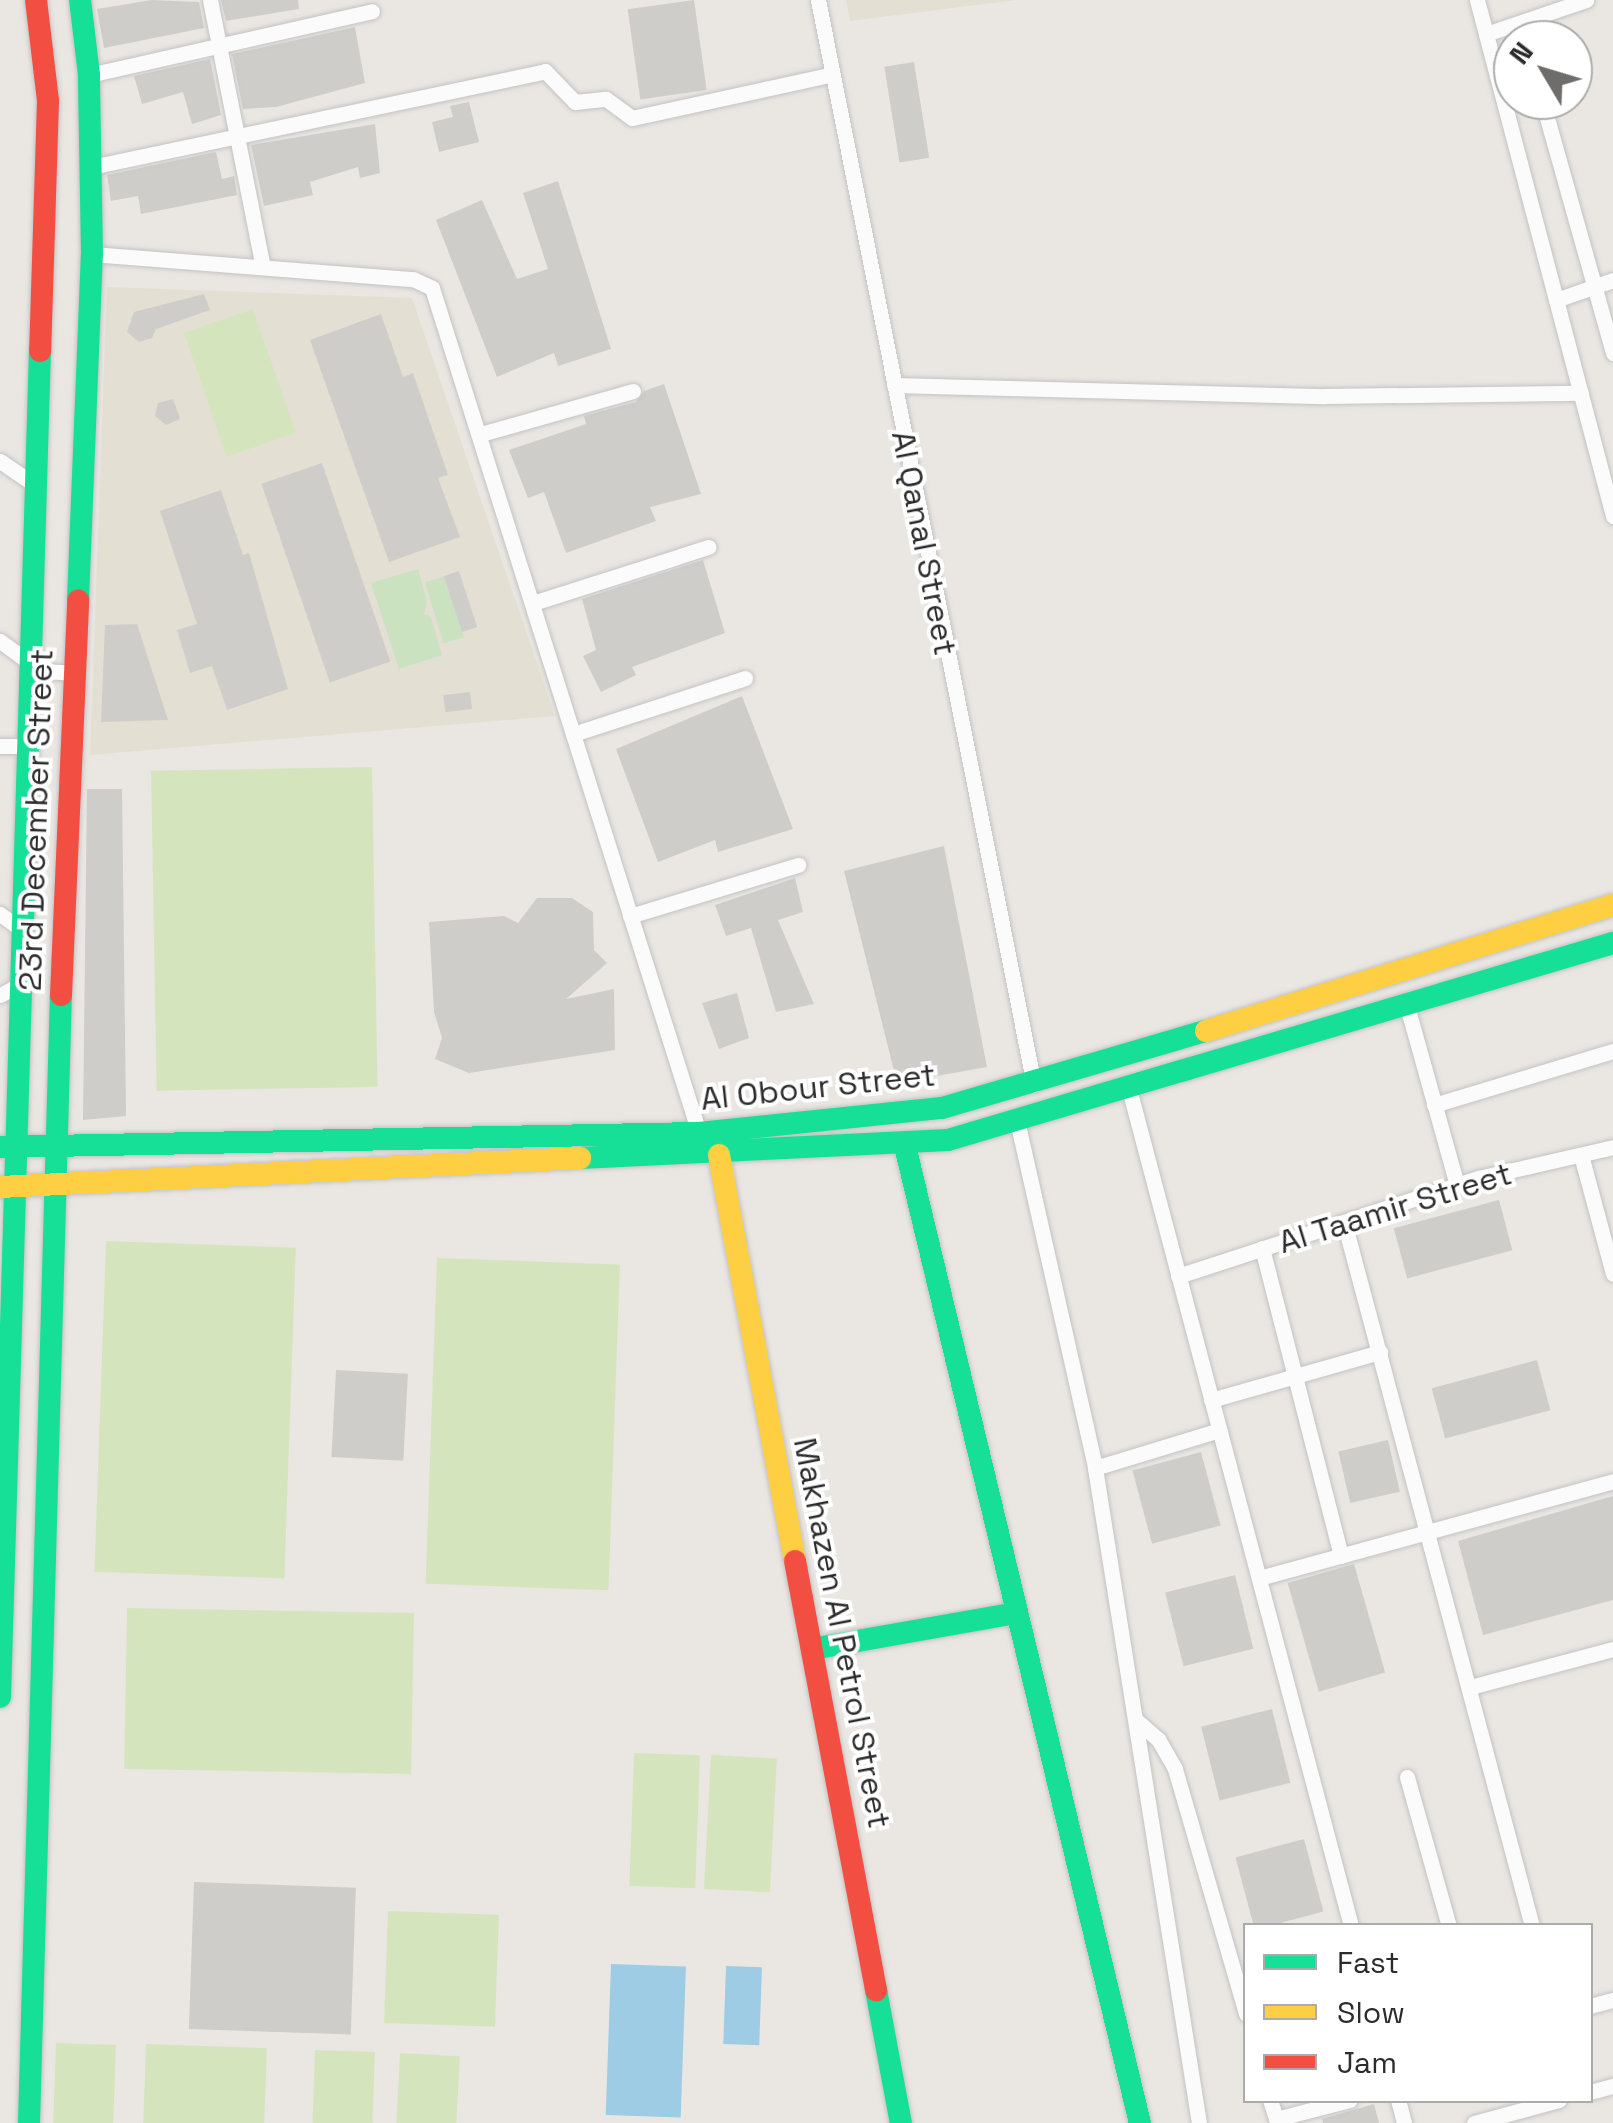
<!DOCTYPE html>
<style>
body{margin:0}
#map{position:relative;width:1613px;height:2123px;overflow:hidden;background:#eae7e3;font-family:"Space Grotesk",sans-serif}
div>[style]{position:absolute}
.education>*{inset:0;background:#e3dfd3}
.green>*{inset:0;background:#cbe2c0;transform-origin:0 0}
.pitch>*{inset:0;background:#d4e5be;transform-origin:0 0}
.water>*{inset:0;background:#9ecce4;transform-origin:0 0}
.building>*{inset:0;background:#cfcdca;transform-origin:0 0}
.roads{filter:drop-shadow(0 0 2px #c4c3c3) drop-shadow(0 0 2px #c4c3c3)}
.street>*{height:15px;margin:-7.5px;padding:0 7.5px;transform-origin:7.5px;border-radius:7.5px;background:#fcfbfb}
.fast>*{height:22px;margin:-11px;padding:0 11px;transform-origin:11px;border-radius:11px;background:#16e098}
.slow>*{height:22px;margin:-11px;padding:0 11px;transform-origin:11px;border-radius:11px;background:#ffcf43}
.jam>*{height:22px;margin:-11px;padding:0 11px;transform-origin:11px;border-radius:11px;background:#f24e42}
span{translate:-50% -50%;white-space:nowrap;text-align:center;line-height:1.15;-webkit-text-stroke:8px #fff;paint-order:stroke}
.street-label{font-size:32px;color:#2c2c2c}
.legend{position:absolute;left:1243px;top:1923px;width:350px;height:180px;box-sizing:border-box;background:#fff;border:2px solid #ababab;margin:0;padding:12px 18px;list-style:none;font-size:30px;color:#2c2c2c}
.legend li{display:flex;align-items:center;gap:20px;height:50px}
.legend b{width:50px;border:2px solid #ababab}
.north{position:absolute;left:1493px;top:20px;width:100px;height:100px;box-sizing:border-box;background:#fff;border:2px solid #ababab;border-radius:50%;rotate:308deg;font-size:28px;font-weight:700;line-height:40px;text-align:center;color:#2c2c2c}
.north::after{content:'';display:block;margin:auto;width:35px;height:45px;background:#6e6d6c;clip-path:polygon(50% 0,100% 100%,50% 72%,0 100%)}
</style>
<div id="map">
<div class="education">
<div style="clip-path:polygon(846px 0,1017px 0,850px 21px)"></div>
<div style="clip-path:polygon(107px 287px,412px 298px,555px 716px,90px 755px)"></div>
</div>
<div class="green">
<div style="clip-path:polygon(418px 569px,427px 601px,424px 614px,431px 617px,442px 655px,399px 669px,371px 583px)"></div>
<div style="left:445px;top:576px;width:64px;height:21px;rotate:73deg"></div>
</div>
<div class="pitch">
<div style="left:253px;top:309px;width:131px;height:73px;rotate:71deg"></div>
<div style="left:372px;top:767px;width:320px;height:221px;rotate:89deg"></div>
<div style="left:106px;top:1241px;width:190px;height:331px;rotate:2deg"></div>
<div style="left:437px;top:1258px;width:183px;height:326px;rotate:2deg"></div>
<div style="left:127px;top:1608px;width:287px;height:161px;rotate:1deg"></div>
<div style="left:634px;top:1753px;width:66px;height:133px;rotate:2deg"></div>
<div style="left:711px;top:1755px;width:66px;height:134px;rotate:3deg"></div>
<div style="left:388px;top:1911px;width:111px;height:112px;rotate:2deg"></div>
<div style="left:56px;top:2043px;width:60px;height:80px;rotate:2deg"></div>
<div style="left:146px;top:2044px;width:121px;height:79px;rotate:2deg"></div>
<div style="left:315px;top:2050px;width:60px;height:73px;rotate:2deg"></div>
<div style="left:400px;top:2053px;width:60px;height:70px;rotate:3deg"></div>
</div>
<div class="water">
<div style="left:611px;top:1964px;width:75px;height:151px;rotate:2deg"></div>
<div style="left:726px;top:1966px;width:36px;height:78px;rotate:2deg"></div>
</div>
<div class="building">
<div style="clip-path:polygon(151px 0,199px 2px,204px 28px,104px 48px,97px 9px)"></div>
<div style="clip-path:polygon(221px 0,298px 0,299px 9px,226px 21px)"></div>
<div style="left:694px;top:0;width:91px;height:67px;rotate:82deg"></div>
<div style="clip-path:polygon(355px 27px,365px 83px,276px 107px,243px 109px,232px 54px)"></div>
<div style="clip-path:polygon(210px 59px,221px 115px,192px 124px,183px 92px,142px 104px,134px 76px)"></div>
<div style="left:914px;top:62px;width:97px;height:30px;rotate:81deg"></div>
<div style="clip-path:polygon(469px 102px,479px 142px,439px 152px,432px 122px,453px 117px,450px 106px)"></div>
<div style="clip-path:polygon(375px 124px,380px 173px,360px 178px,358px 167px,310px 182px,313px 195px,264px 206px,251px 145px)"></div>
<div style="clip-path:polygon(216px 152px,222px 179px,234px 176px,237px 195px,141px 214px,138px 196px,111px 201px,107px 175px)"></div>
<div style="clip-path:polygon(558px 181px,611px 349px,558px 366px,554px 353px,497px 377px,436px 220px,482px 200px,517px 279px,548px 269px,523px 193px)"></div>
<div style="clip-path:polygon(204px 294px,210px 310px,156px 329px,152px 338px,139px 342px,127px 332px,134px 312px)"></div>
<div style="clip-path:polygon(381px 314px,403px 377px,413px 373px,448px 475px,438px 478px,460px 537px,389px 562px,310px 340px)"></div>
<div style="clip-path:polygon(664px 384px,701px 494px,650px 507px,656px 521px,566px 553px,544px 492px,528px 498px,509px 450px,586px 424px,584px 416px,636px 402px,644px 391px)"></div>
<div style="clip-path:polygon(173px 399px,180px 419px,166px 425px,155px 416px,158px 403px)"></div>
<div style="left:322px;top:463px;width:210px;height:64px;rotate:71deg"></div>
<div style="clip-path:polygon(221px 490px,243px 555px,249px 553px,288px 689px,227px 710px,212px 666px,190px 673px,177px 630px,197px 624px,160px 511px)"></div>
<div style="clip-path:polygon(703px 560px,725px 633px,632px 667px,636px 675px,601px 692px,583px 656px,596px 650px,582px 599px)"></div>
<div style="left:459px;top:571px;width:59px;height:16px;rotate:72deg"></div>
<div style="clip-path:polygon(137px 624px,168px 720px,101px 722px,105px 625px)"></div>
<div style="left:470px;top:692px;width:17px;height:27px;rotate:83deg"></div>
<div style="clip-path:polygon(742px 696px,793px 829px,718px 852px,715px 840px,658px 862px,616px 749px)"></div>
<div style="clip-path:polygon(87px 789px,122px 789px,126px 1116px,83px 1120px)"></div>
<div style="clip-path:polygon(944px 846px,987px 1067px,897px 1083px,844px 871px)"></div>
<div style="clip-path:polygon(795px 878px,803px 912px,778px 920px,814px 1004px,776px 1012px,751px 928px,726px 936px,715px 905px)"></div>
<div style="clip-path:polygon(537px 898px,572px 898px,593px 912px,594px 950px,607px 963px,566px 999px,614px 989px,615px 1050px,469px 1073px,435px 1059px,442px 1038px,434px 1012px,429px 922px,504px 916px,518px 923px)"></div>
<div style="clip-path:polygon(737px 993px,749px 1038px,719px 1049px,702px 1003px)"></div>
<div style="left:1499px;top:1200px;width:52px;height:109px;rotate:75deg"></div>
<div style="left:1537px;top:1360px;width:52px;height:109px;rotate:75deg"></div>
<div style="left:336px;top:1370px;width:72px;height:87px;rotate:3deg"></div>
<div style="left:1388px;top:1440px;width:53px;height:51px;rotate:77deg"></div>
<div style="left:1201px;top:1452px;width:76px;height:71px;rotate:75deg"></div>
<div style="clip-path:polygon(1613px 1496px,1613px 1600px,1483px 1635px,1458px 1541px)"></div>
<div style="left:1354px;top:1564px;width:113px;height:69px;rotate:74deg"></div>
<div style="left:1235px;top:1575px;width:76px;height:72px;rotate:76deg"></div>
<div style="left:1272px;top:1709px;width:76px;height:73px;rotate:76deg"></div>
<div style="left:1304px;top:1839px;width:75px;height:71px;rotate:75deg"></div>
<div style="left:194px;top:1882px;width:162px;height:147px;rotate:2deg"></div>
<div style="clip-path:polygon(1374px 2104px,1379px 2123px,1323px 2123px,1322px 2119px)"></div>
</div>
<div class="roads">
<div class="street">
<div style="left:210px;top:0;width:272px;rotate:78.8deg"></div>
<div style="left:818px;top:0;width:1106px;rotate:78.74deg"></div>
<div style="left:1477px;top:0;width:534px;rotate:75.23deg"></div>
<div style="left:1486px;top:34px;width:106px;rotate:-18.8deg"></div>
<div style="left:89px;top:75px;width:290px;rotate:-12.7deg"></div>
<div style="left:1542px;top:100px;width:263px;rotate:74.3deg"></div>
<div style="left:91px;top:167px;width:464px;rotate:-11.9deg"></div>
<div style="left:545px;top:71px;width:43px;rotate:45.9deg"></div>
<div style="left:575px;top:102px;width:31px;rotate:-6deg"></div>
<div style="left:606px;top:99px;width:32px;rotate:36deg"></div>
<div style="left:632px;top:118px;width:203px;rotate:-12.3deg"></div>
<div style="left:92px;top:254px;width:322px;rotate:4.5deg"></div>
<div style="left:413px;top:279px;width:21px;rotate:25deg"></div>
<div style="left:432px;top:288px;width:886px;rotate:72.46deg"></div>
<div style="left:1556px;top:300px;width:60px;rotate:-19.3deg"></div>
<div style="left:894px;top:385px;width:431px;rotate:1.5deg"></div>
<div style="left:1325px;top:396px;width:256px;rotate:-0.7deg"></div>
<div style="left:481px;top:434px;width:158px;rotate:-15.8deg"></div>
<div style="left:0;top:461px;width:46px;rotate:34.4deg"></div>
<div style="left:536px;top:602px;width:181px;rotate:-17.7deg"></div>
<div style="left:0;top:641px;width:51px;rotate:36.2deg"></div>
<div style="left:41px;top:671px;width:34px;rotate:3deg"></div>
<div style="left:573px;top:734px;width:181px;rotate:-18deg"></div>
<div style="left:0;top:746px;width:31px"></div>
<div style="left:0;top:914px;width:31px;rotate:36deg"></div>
<div style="left:630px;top:916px;width:176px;rotate:-16.9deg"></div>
<div style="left:0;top:995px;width:27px;rotate:-28deg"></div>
<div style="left:1407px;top:1006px;width:186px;rotate:74.4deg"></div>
<div style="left:1128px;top:1085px;width:870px;rotate:75.15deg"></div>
<div style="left:1434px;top:1105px;width:187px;rotate:-16.8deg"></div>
<div style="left:1018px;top:1125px;width:352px;rotate:77.3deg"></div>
<div style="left:1095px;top:1468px;width:663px;rotate:80.98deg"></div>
<div style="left:1581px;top:1155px;width:123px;rotate:74.9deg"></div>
<div style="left:1344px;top:1222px;width:729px;rotate:75.05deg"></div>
<div style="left:1262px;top:1248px;width:318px;rotate:75.6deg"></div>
<div style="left:1178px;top:1276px;width:316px;rotate:-18.1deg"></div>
<div style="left:1478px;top:1178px;width:139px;rotate:-12.9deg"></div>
<div style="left:1211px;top:1400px;width:176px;rotate:-15.9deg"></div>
<div style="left:1095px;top:1468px;width:130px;rotate:-17deg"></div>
<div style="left:1259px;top:1578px;width:367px;rotate:-15.3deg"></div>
<div style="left:1470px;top:1687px;width:148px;rotate:-14.9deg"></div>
<div style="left:1137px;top:1721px;width:28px;rotate:41deg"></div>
<div style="left:1158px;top:1739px;width:34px;rotate:60deg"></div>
<div style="left:1175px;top:1769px;width:255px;rotate:73.8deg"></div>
<div style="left:1407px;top:1777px;width:155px;rotate:74.3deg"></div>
<div style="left:1590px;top:2006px;width:24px;rotate:-15deg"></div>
<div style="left:1590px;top:2092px;width:24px;rotate:-15deg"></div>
<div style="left:1270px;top:2100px;width:20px;rotate:72deg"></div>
<div style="left:1276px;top:2119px;width:76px;rotate:-14.4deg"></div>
<div style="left:1398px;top:2100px;width:24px;rotate:75deg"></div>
<div style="left:1474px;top:2123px;width:88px;rotate:-15.1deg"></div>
</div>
<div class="fast">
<div style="left:78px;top:600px;width:346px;rotate:-87.7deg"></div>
<div style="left:92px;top:254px;width:179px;rotate:-91deg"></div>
<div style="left:89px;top:75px;width:76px;rotate:-96.8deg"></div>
<div style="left:905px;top:1146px;width:1005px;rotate:76.48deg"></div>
<div style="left:0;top:1147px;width:699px;rotate:-1.15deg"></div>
<div style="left:699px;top:1133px;width:244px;rotate:-5.9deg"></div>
<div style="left:942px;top:1108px;width:275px;rotate:-16.3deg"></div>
<div style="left:580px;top:1158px;width:368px;rotate:-2.8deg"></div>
<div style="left:948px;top:1140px;width:694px;rotate:-16.5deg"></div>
<div style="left:812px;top:1649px;width:208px;rotate:-10deg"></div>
<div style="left:0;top:1697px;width:1347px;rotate:-88.3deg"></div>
<div style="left:876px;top:1990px;width:135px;rotate:79.4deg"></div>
<div style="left:29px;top:2123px;width:1128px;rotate:-88.38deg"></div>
</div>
<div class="slow">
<div style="left:1206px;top:1031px;width:426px;rotate:-17.2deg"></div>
<div style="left:719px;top:1155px;width:413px;rotate:79.4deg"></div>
<div style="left:0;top:1187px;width:581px;rotate:-2.86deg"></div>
</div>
<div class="jam">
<div style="left:36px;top:0;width:102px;rotate:83.2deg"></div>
<div style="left:48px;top:101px;width:250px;rotate:91.8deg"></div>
<div style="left:61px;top:995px;width:395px;rotate:-87.5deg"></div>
<div style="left:795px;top:1561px;width:437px;rotate:79.3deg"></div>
</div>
</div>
<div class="street-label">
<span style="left:924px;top:543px;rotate:79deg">Al Qanal Street</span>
<span style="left:36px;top:820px;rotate:-88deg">23rd December Street</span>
<span style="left:818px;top:1087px;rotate:-6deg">Al Obour Street</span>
<span style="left:1395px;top:1208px;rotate:-17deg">Al Taamir Street</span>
<span style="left:842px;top:1633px;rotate:79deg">Makhazen Al Petrol Street</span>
</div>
<ul class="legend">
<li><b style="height:12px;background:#16e098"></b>Fast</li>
<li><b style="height:12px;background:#ffcf43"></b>Slow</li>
<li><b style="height:12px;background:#f24e42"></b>Jam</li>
</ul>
<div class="north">N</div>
</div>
